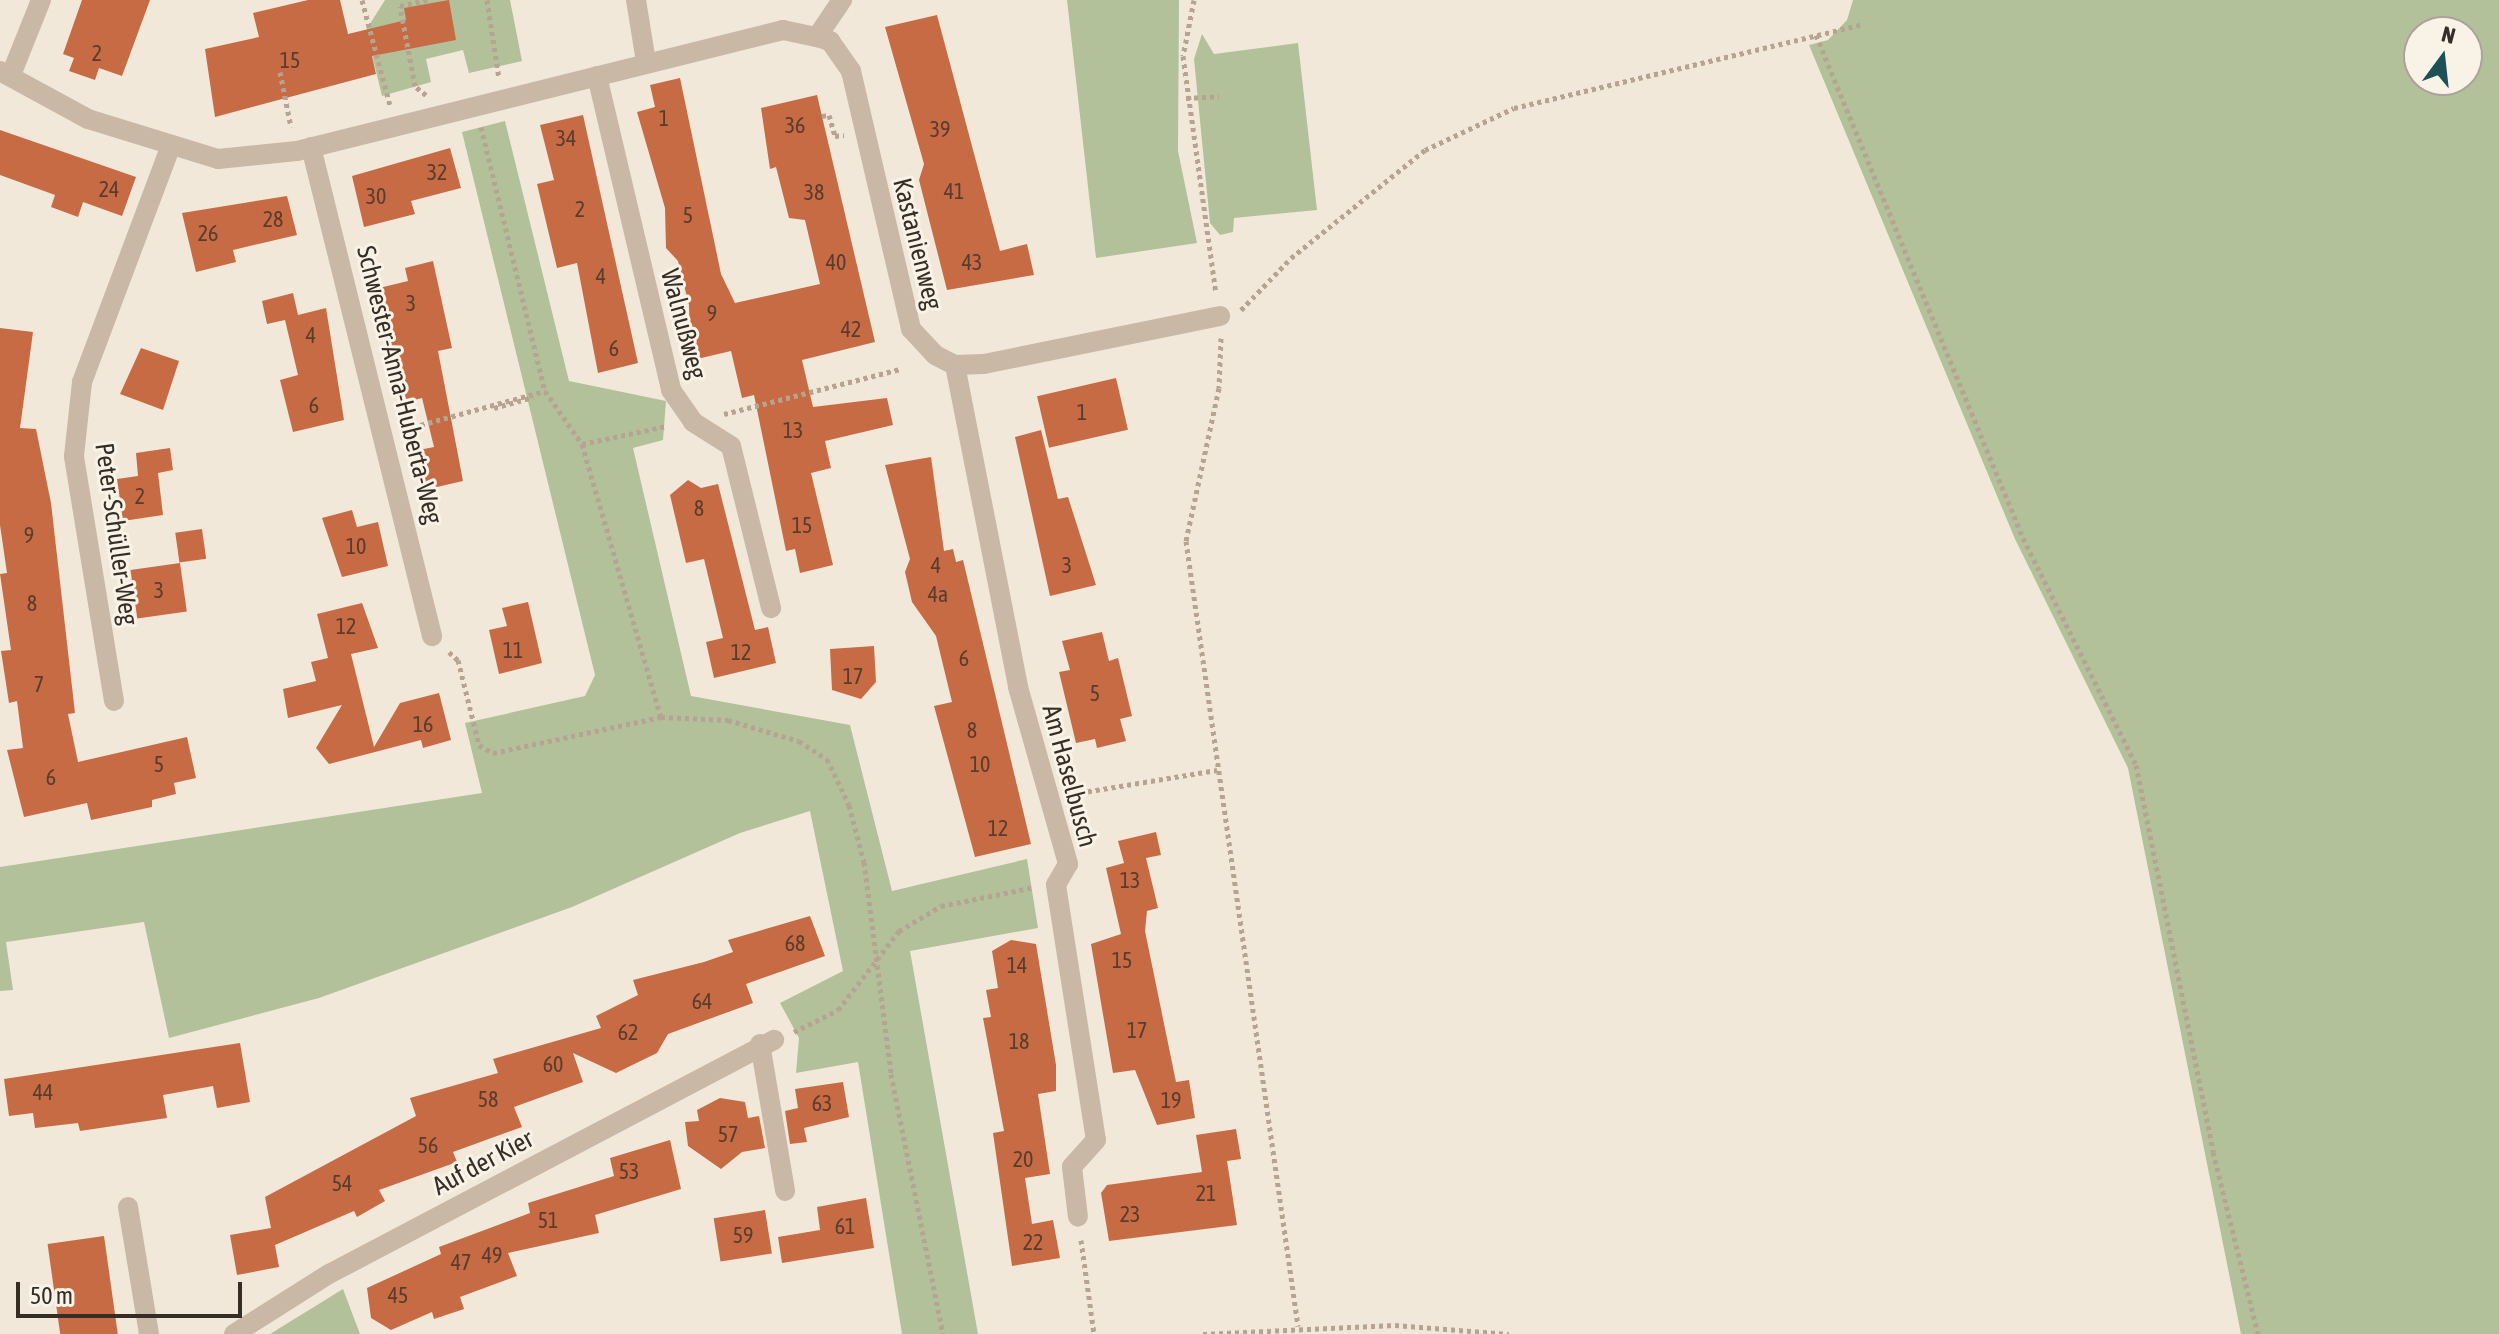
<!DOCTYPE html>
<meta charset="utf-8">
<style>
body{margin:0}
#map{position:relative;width:2499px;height:1334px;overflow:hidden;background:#f2e8da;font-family:"Asap Condensed",sans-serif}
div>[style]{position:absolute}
.green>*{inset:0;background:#b2c19a}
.building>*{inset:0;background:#c66b44;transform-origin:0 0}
.path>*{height:5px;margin-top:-2.5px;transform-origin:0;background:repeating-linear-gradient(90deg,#b6a391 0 4px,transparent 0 8px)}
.minor>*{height:20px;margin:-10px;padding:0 10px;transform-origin:10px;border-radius:10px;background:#cab8a6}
span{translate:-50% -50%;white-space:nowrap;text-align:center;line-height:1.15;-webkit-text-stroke:6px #f9f2e7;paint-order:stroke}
.number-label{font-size:22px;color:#5a3c2e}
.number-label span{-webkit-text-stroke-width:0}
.street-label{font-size:26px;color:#362d27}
.north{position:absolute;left:2403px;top:16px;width:80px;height:80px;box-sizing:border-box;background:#f9f2e7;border:2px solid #aba39a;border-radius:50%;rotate:15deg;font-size:22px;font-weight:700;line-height:32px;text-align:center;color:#362d27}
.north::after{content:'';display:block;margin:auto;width:28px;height:36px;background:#1d5057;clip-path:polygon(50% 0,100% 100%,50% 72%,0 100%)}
.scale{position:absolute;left:16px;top:1282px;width:226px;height:36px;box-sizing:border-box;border:4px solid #362d27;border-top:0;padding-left:10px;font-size:24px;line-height:28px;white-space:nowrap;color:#362d27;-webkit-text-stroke:6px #f9f2e7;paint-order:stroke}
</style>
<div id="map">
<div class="green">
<div style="clip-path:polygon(385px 0,510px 0,522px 61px,469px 73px,463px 50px,426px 59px,431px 82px,382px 96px,366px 30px)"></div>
<div style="clip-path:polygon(1067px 0,1179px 0,1178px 151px,1197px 243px,1096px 258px)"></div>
<div style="clip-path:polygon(evenodd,1853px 0,2499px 0,2499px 1334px,2241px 1334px,2128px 768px,2015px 539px,1809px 45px,1828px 40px,1847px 20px,1853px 0,2467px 32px,2467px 80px,2419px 80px,2419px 32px,2467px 32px)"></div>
<div style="clip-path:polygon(1202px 34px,1214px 54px,1298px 43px,1317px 210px,1234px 218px,1233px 232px,1220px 235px,1210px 223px,1194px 59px)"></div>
<div style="clip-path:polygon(505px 121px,569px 381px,666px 401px,663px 440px,633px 448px,691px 696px,850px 725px,892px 891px,1027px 859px,1038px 928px,910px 951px,978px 1334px,902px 1334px,858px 1062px,796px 1073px,799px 1038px,780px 1003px,843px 971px,810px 811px,740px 833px,572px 907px,319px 998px,169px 1038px,144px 922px,6px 942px,13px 990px,0 991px,0 867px,482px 793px,465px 723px,585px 696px,595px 675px,462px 132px)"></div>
<div style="clip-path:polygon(343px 1289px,360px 1334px,270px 1334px)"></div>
</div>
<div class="building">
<div style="clip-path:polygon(82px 0,150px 0,122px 76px,99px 68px,95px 80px,69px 71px,74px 58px,63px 54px)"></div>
<div style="clip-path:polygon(308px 0,340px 0,348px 34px,406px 20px,404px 8px,449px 0,456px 40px,372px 56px,376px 74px,215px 117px,205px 49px,259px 37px,253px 13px)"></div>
<div style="clip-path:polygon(937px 15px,1000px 251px,1027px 244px,1034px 275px,947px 290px,919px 180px,924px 164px,885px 27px)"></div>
<div style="clip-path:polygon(680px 78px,721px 274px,735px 303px,820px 284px,805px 220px,789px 218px,776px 167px,770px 169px,761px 108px,817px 95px,875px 342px,802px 360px,813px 407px,887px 398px,893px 425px,825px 441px,831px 468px,811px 473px,833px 565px,800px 573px,795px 549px,786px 551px,754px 395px,742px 398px,731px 351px,697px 359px,690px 345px,689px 305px,678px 261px,666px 248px,665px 208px,637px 112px,655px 107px,650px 85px)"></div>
<div style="clip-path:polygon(583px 115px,638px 363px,598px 373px,577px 263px,557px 268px,537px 184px,554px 180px,540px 125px)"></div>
<div style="clip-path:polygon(0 130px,136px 177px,122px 216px,83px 202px,78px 217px,51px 207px,55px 195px,0 175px)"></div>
<div style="clip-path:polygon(450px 148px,461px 188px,411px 201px,415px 214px,364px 227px,352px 176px)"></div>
<div style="clip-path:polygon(287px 196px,297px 235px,233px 250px,236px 262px,196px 272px,182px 213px)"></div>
<div style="clip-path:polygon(433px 261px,452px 348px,438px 351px,463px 481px,424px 490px,414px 451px,434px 447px,422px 398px,407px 402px,375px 289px,408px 281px,405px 268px)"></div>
<div style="clip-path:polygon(293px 293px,298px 315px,326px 308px,344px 420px,293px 432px,280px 380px,298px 375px,285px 320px,267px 324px,262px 301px)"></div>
<div style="clip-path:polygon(0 328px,33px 332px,20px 428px,36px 429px,51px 503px,75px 713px,68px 714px,78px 762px,187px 737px,196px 778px,174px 783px,176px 794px,152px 800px,152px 807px,91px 820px,87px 803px,24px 817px,7px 750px,23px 748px,17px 701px,9px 703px,1px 651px,11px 650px,0 574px,7px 573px,0 525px)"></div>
<div style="clip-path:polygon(141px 348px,179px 361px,163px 410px,120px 394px)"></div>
<div style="left:1116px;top:378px;width:53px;height:81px;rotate:77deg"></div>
<div style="clip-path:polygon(1041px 430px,1058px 499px,1068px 497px,1096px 585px,1050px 596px,1015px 437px)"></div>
<div style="clip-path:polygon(170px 448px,173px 470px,158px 473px,163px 515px,123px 521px,117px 479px,138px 476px,136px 453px)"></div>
<div style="clip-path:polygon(931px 457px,944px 551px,953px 549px,956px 562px,963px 560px,1031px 844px,975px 857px,934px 706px,952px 702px,936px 636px,912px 602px,905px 572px,910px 559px,885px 465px)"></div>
<div style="clip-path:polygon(688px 480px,701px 488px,718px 484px,755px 630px,768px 627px,776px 663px,714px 678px,706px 642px,723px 638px,704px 559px,686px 563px,670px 495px)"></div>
<div style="clip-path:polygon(352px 510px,357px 527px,378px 522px,388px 566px,342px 577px,322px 518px)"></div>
<div style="left:202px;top:529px;width:30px;height:27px;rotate:82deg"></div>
<div style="left:180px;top:563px;width:49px;height:50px;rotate:82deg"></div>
<div style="clip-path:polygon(528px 602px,542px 663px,499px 674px,489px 630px,507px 626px,502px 608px)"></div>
<div style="clip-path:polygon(362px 603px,378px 648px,351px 654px,374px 747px,400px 703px,439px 693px,451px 740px,423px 748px,421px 740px,329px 764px,316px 748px,342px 705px,288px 718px,283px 689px,316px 681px,311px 662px,328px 658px,317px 614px)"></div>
<div style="clip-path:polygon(1102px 632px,1109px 661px,1118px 658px,1132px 716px,1120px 719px,1126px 741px,1097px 748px,1095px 739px,1076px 743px,1059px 672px,1070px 670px,1062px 641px)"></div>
<div style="clip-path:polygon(874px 646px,876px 682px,861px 699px,832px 690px,830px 649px)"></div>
<div style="clip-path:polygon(1156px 832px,1161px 855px,1146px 858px,1158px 908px,1147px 911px,1145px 931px,1176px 1082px,1189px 1080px,1195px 1118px,1157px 1125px,1135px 1070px,1113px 1073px,1091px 944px,1121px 934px,1106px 868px,1124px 863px,1118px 841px)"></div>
<div style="clip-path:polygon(810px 916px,825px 956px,746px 984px,753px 1003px,668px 1034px,657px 1053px,616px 1073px,573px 1053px,583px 1082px,514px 1107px,522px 1127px,453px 1152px,457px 1162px,379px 1190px,385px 1201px,357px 1217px,354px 1211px,275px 1245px,279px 1267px,237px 1275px,230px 1235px,271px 1228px,265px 1197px,416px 1116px,410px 1098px,498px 1073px,493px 1059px,601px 1028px,596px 1016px,638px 995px,633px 980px,704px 962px,733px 952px,728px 940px)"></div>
<div style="clip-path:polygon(1011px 940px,1036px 944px,1056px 1065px,1056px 1091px,1038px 1094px,1050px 1174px,1025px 1178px,1032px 1224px,1053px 1220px,1060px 1258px,1012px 1266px,993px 1133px,1004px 1131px,983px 1018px,991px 1017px,986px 990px,998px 988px,992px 951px)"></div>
<div style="clip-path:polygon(240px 1043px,250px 1102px,217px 1108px,213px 1086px,163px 1095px,167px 1118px,80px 1131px,78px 1123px,35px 1128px,33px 1113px,9px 1116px,4px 1079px)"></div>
<div style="clip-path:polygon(843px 1082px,849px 1117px,804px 1128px,807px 1142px,790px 1144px,785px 1111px,798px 1108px,795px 1089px)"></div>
<div style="clip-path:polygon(720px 1098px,745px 1102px,748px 1118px,759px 1116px,765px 1148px,742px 1152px,721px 1169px,688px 1146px,685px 1122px,699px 1121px,697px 1110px)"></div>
<div style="clip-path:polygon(1236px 1129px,1241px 1159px,1227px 1161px,1237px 1225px,1109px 1241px,1101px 1193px,1107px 1185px,1202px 1172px,1196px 1135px)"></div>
<div style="clip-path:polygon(670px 1140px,681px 1189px,595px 1215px,599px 1233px,508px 1253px,517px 1276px,460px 1297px,464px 1309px,434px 1319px,432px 1312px,391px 1330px,371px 1318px,367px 1288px,441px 1254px,439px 1247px,530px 1213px,528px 1203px,614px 1176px,610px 1158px)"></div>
<div style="clip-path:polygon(866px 1198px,874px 1248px,782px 1263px,778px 1237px,820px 1230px,817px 1207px)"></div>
<div style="left:765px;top:1210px;width:44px;height:52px;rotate:81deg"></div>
<div style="left:104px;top:1236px;width:99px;height:57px;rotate:82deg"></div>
</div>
<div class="path">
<div style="left:362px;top:0;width:109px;rotate:75.1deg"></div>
<div style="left:487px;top:0;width:79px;rotate:81.3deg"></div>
<div style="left:1194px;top:0;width:57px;rotate:101.1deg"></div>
<div style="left:1183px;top:56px;width:239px;rotate:82.1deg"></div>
<div style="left:1816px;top:35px;width:544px;rotate:67.63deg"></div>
<div style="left:2023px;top:538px;width:254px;rotate:63.5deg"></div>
<div style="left:2136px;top:765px;width:395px;rotate:78.7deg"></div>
<div style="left:2213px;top:1152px;width:187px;rotate:76.1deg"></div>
<div style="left:280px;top:72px;width:56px;rotate:78.7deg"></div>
<div style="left:426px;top:95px;width:14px;rotate:-141deg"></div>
<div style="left:415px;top:86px;width:81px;rotate:-100.6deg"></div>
<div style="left:400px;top:6px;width:28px;rotate:-13deg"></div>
<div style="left:1186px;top:98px;width:33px;rotate:-3deg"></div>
<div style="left:822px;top:116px;width:7px;rotate:-8deg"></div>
<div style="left:829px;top:115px;width:22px;rotate:74deg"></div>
<div style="left:835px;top:136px;width:9px;rotate:-6deg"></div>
<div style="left:481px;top:127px;width:272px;rotate:76.4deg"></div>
<div style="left:545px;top:391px;width:65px;rotate:55.1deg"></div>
<div style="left:582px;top:444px;width:284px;rotate:73.9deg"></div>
<div style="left:1241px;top:310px;width:72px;rotate:-46.1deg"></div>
<div style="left:1291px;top:258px;width:172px;rotate:-38.9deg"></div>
<div style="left:1425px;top:150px;width:98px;rotate:-25.3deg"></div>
<div style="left:1514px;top:108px;width:357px;rotate:-13.5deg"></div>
<div style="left:1221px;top:338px;width:50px;rotate:92.3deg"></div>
<div style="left:1219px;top:388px;width:157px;rotate:102.2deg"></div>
<div style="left:1186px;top:541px;width:793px;rotate:81.88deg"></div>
<div style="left:494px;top:408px;width:41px;rotate:-15.8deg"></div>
<div style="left:724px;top:414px;width:182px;rotate:-14.3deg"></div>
<div style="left:403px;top:423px;width:11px;rotate:22deg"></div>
<div style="left:413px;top:427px;width:137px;rotate:-15.3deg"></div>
<div style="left:582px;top:444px;width:87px;rotate:-12deg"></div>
<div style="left:449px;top:652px;width:12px;rotate:42deg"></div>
<div style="left:458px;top:660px;width:88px;rotate:76.1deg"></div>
<div style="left:479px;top:745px;width:16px;rotate:30deg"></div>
<div style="left:493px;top:753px;width:172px;rotate:-12.1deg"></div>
<div style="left:661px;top:717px;width:67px;rotate:2.6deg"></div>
<div style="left:728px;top:720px;width:74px;rotate:16.5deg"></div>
<div style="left:799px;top:741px;width:33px;rotate:33deg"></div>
<div style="left:827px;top:759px;width:51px;rotate:64.4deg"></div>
<div style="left:849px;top:805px;width:59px;rotate:75.3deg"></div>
<div style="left:864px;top:862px;width:214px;rotate:82.7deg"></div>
<div style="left:891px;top:1074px;width:265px;rotate:78.7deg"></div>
<div style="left:1072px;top:794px;width:147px;rotate:-9.4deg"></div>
<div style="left:794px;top:1032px;width:49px;rotate:-26.6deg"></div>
<div style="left:838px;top:1010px;width:100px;rotate:-52.3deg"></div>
<div style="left:899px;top:931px;width:49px;rotate:-30.8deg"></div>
<div style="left:941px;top:906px;width:95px;rotate:-11.5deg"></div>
<div style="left:1081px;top:1240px;width:95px;rotate:82.1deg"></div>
<div style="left:1203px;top:1334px;width:192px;rotate:-2.7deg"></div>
<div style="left:1395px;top:1325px;width:114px;rotate:4.5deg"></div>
</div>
<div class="minor">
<div style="left:636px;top:0;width:63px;rotate:80.8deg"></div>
<div style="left:817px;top:37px;width:45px;rotate:-56deg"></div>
<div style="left:0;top:71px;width:100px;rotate:28.6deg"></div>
<div style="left:88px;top:119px;width:136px;rotate:17.1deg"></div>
<div style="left:218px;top:159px;width:79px;rotate:-5.8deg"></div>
<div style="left:297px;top:151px;width:501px;rotate:-13.98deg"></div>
<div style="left:783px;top:30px;width:35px;rotate:12deg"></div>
<div style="left:817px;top:37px;width:14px;rotate:17deg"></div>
<div style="left:830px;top:41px;width:37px;rotate:55deg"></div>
<div style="left:851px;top:71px;width:265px;rotate:76.9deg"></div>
<div style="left:911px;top:329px;width:35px;rotate:47deg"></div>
<div style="left:935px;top:355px;width:22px;rotate:27deg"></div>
<div style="left:955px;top:365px;width:29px;rotate:-2deg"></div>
<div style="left:984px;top:364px;width:241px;rotate:-11.5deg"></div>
<div style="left:11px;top:75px;width:81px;rotate:-68.2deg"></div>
<div style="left:597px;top:76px;width:323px;rotate:76.7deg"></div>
<div style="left:671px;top:390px;width:39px;rotate:55deg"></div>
<div style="left:693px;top:422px;width:45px;rotate:32.3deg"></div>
<div style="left:731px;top:446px;width:167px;rotate:76.1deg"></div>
<div style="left:311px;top:147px;width:504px;rotate:76.1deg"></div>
<div style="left:955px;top:365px;width:328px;rotate:78.9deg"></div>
<div style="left:1018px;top:687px;width:184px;rotate:74.2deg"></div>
<div style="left:1068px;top:864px;width:24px;rotate:120deg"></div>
<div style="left:1056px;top:885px;width:258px;rotate:81.1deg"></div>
<div style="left:1096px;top:1140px;width:36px;rotate:132deg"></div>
<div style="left:1072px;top:1167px;width:50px;rotate:83.2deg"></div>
<div style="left:114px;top:701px;width:248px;rotate:-99.3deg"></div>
<div style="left:74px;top:456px;width:74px;rotate:-83.8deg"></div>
<div style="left:82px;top:382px;width:250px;rotate:-69.4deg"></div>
<div style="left:760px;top:1044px;width:149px;rotate:80.3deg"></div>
<div style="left:128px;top:1207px;width:129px;rotate:80.6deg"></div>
<div style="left:234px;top:1334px;width:112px;rotate:-32.3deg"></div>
<div style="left:329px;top:1274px;width:503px;rotate:-27.74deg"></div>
</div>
<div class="number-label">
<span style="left:97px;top:54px">2</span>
<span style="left:290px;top:61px">15</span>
<span style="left:664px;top:119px">1</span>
<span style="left:795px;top:126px">36</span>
<span style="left:940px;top:130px">39</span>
<span style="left:566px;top:139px">34</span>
<span style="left:437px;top:173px">32</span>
<span style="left:109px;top:190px">24</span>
<span style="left:954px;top:192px">41</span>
<span style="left:814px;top:193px">38</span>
<span style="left:376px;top:197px">30</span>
<span style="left:580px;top:210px">2</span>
<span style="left:688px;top:216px">5</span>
<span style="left:273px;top:220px">28</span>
<span style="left:208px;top:234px">26</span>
<span style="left:836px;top:263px">40</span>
<span style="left:972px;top:263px">43</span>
<span style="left:601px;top:277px">4</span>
<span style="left:411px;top:304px">3</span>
<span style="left:712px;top:314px">9</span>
<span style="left:851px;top:330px">42</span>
<span style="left:311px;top:336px">4</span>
<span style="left:614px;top:349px">6</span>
<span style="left:314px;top:406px">6</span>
<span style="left:1082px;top:413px">1</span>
<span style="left:793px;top:431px">13</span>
<span style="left:140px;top:497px">2</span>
<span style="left:699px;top:509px">8</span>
<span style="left:802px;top:526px">15</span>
<span style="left:29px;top:536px">9</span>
<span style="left:356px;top:547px">10</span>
<span style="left:936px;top:566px">4</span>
<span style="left:1067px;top:566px">3</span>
<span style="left:159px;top:591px">3</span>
<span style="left:938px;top:595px">4a</span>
<span style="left:32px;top:604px">8</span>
<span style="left:346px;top:627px">12</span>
<span style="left:513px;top:651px">11</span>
<span style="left:741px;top:653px">12</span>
<span style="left:964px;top:659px">6</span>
<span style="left:853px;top:677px">17</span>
<span style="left:39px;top:685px">7</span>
<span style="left:1095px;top:694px">5</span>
<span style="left:423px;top:725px">16</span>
<span style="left:972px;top:731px">8</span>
<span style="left:159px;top:765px">5</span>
<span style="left:980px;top:765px">10</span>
<span style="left:51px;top:778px">6</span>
<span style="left:998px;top:829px">12</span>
<span style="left:1130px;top:881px">13</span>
<span style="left:795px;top:944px">68</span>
<span style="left:1122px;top:961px">15</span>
<span style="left:1017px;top:966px">14</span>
<span style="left:702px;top:1002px">64</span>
<span style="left:1137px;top:1031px">17</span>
<span style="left:628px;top:1033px">62</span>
<span style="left:1019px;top:1042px">18</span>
<span style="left:553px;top:1065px">60</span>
<span style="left:43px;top:1093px">44</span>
<span style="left:488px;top:1100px">58</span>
<span style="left:1171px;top:1101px">19</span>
<span style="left:822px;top:1104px">63</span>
<span style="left:728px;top:1135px">57</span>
<span style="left:428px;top:1146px">56</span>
<span style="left:1023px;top:1160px">20</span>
<span style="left:629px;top:1172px">53</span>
<span style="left:342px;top:1184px">54</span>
<span style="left:1206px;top:1194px">21</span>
<span style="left:1130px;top:1215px">23</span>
<span style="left:548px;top:1221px">51</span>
<span style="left:845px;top:1227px">61</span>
<span style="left:743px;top:1236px">59</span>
<span style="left:1033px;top:1243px">22</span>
<span style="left:492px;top:1256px">49</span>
<span style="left:461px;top:1263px">47</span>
<span style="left:398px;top:1296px">45</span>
</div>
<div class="street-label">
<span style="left:917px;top:244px;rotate:76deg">Kastanienweg</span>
<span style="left:683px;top:324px;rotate:75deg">Walnußweg</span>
<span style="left:399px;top:385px;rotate:76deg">Schwester-Anna-Huberta-Weg</span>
<span style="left:116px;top:534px;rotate:82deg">Peter-Schüller-Weg</span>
<span style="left:1069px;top:776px;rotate:75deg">Am Haselbusch</span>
<span style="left:483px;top:1163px;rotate:-28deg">Auf der Kier</span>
</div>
<div class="north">N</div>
<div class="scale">50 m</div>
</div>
